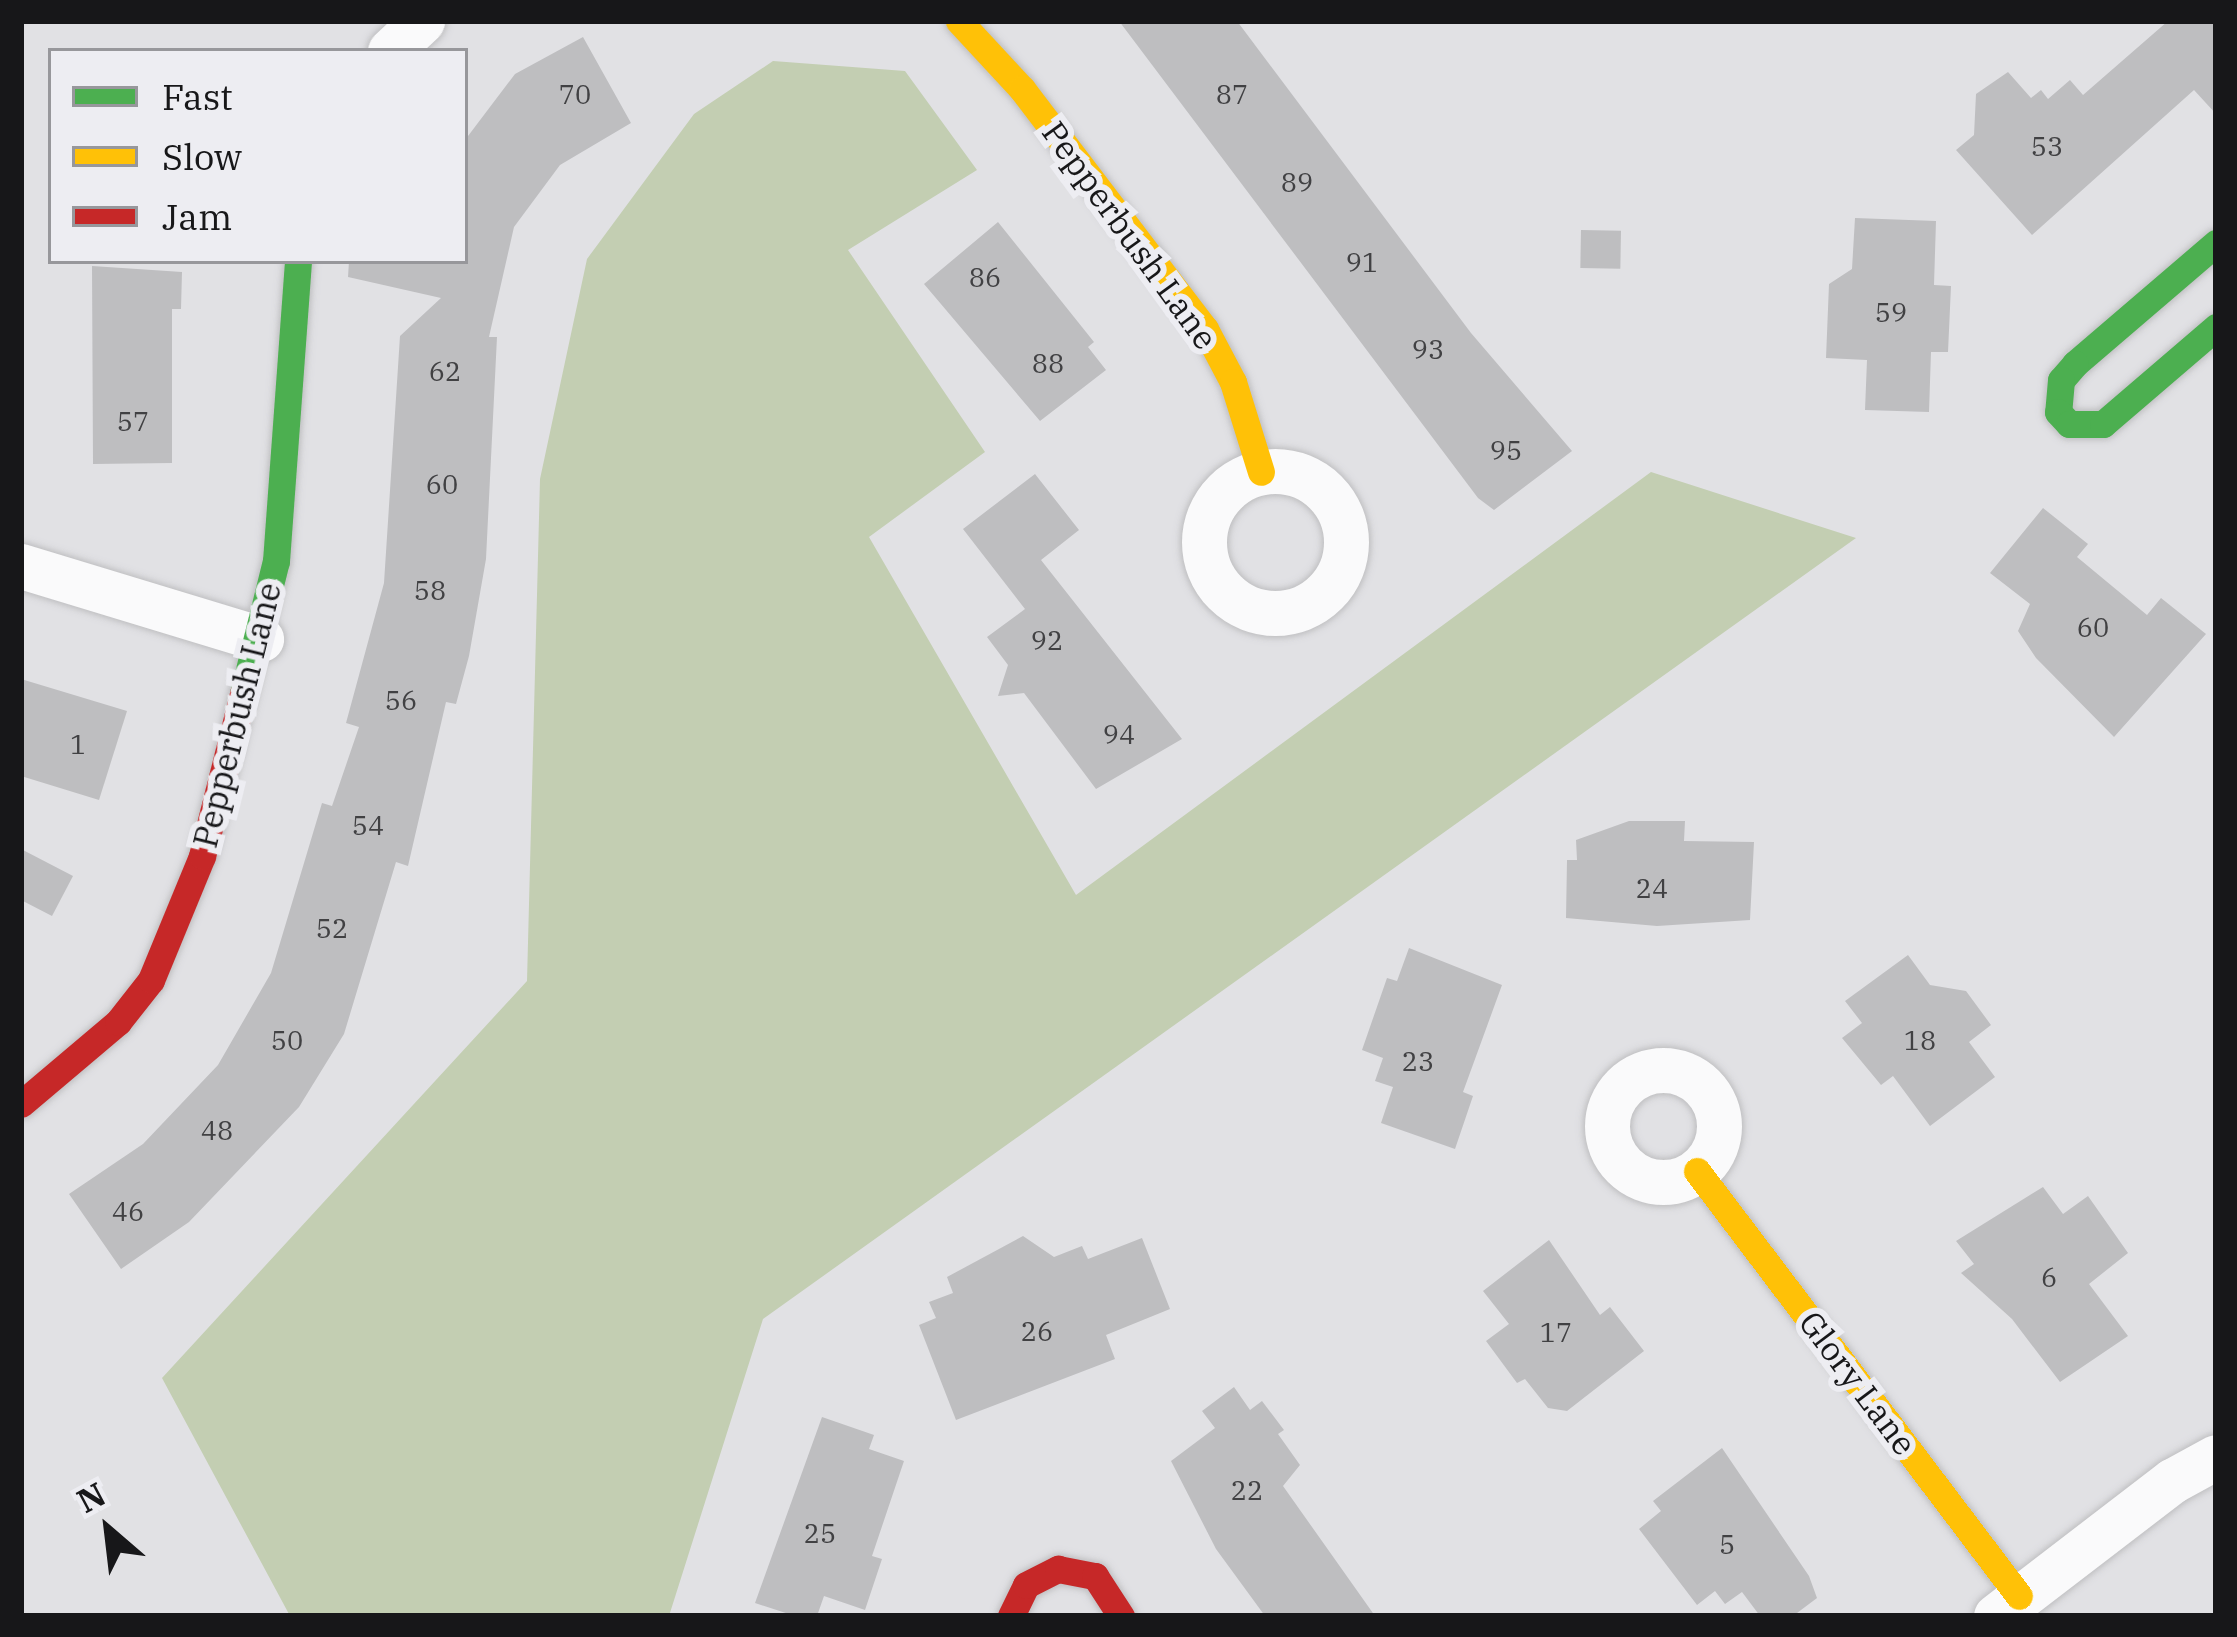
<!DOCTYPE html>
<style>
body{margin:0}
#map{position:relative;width:2237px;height:1637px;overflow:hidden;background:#e1e1e4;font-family:"IBM Plex Serif",serif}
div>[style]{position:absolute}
.green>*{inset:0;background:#c3ceb2}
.building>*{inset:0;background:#bebec0;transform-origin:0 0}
.roads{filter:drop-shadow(0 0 3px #bfbfc1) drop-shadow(0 0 3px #bfbfc1)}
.street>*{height:45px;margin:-22.5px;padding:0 22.5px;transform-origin:22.5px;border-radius:22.5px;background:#fafafb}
.street>.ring{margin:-22.5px;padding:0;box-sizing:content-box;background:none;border:45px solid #fafafb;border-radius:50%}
.fast>*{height:27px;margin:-13.5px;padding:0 13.5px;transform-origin:13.5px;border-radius:13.5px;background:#4caf50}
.slow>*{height:27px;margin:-13.5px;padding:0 13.5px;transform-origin:13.5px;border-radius:13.5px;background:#ffc107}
.jam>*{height:27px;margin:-13.5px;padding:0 13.5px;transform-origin:13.5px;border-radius:13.5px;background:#c62828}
span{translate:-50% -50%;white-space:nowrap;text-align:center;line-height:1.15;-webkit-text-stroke:12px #ededf2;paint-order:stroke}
.number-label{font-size:27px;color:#414143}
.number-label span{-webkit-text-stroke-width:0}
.street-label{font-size:33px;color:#171719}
.frame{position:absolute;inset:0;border:24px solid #171719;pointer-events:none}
.legend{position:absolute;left:48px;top:48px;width:420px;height:216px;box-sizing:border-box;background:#ededf2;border:3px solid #97979b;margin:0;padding:15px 21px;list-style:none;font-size:36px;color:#171719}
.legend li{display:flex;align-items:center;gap:24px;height:60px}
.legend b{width:60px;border:3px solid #97979b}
.north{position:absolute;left:48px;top:1469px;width:120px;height:120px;-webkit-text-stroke:9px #ededf2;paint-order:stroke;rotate:332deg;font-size:33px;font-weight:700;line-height:48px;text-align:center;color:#171719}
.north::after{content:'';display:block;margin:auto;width:42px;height:54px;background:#171719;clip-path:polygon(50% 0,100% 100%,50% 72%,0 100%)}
</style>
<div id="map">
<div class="green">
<div style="clip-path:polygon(773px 61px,905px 71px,977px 170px,848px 250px,985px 452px,869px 537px,1076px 895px,1651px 472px,1856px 538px,763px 1319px,669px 1616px,290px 1616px,162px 1378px,527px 981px,540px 479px,587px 259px,694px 114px)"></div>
</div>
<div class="building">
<div style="clip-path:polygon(1119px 21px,1237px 21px,1471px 333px,1572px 451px,1494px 510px,1478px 498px)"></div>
<div style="clip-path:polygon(2168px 21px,2216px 21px,2216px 114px,2194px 90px,2032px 235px,1956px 150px,1974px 135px,1976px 94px,2008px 72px,2031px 98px,2041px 90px,2048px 99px,2070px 80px,2083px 95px)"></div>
<div style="clip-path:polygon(583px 37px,631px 123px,560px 165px,514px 227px,489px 337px,497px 337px,486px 559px,469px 656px,456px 704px,446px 702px,408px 866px,396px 862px,344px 1034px,299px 1107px,189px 1222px,121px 1269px,69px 1194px,143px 1144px,218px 1065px,271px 973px,322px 803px,332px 806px,359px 727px,346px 723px,384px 583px,400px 336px,441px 298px,348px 277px,349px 261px,465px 261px,465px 140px,515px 74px)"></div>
<div style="clip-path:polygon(1855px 218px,1936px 221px,1934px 285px,1951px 286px,1948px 352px,1931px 352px,1929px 412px,1865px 410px,1867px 360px,1826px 358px,1829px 284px,1852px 269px)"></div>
<div style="clip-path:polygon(998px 222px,1094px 342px,1088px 347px,1106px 370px,1040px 421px,924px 284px)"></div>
<div style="left:1581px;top:230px;width:40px;height:38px;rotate:1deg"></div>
<div style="clip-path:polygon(92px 266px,182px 272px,181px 309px,172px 309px,172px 463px,93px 464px)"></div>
<div style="clip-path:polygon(1035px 474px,1079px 530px,1041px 560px,1182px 739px,1096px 789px,1024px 693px,998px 696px,1008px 665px,987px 637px,1025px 609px,963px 529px)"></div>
<div style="clip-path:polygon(2043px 508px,2088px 544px,2077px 557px,2147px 615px,2161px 598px,2206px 634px,2114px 737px,2036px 658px,2018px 631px,2030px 604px,1990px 573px)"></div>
<div style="clip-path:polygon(21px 679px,127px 711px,99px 800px,21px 776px)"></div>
<div style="clip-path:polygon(1629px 821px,1685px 821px,1684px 841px,1754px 842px,1750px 920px,1657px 926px,1566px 918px,1567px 860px,1577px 860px,1576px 840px)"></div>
<div style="clip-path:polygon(21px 849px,73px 876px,52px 916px,21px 900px)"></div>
<div style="clip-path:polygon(1409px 948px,1502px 985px,1463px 1092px,1473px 1096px,1455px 1149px,1381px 1123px,1393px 1087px,1375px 1081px,1383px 1058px,1362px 1050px,1387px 978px,1397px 981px)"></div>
<div style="clip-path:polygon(1908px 955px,1930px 985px,1966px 991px,1991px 1025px,1969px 1042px,1995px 1077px,1930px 1126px,1893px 1076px,1881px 1085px,1842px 1038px,1862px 1023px,1845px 1001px)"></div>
<div style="clip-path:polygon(2043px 1187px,2063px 1214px,2088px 1196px,2128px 1253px,2089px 1284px,2128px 1336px,2060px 1382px,2012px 1319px,1961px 1273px,1974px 1264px,1956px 1241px)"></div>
<div style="clip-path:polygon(1023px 1236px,1054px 1257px,1082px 1246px,1088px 1259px,1142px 1238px,1170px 1309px,1106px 1335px,1115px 1359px,956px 1420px,919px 1325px,936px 1318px,929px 1302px,953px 1293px,947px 1277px)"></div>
<div style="clip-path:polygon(1549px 1240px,1600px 1315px,1610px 1307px,1644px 1351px,1567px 1411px,1548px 1408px,1525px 1379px,1517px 1383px,1486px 1341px,1509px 1324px,1483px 1291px)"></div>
<div style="clip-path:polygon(1234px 1387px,1250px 1410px,1262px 1401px,1284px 1430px,1278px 1434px,1300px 1465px,1283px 1486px,1375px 1616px,1265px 1616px,1216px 1549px,1171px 1461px,1215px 1428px,1202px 1411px)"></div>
<div style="clip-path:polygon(822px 1417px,874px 1435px,869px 1449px,904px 1461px,872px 1556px,882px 1559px,865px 1610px,824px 1596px,817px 1616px,795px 1616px,755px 1603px)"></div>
<div style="clip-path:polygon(1722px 1448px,1809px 1576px,1817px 1598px,1793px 1616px,1760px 1616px,1742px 1592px,1725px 1604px,1715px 1591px,1697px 1605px,1639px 1529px,1661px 1511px,1653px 1501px)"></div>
</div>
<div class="roads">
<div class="street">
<div style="left:390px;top:51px;width:44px;rotate:-43.2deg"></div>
<div class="ring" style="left:1204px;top:471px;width:97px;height:97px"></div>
<div style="left:21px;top:566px;width:251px;rotate:16.9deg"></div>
<div class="ring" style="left:1607px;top:1070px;width:67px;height:67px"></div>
<div style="left:1996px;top:1616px;width:222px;rotate:-37.5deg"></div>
<div style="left:2172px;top:1481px;width:50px;rotate:-28.6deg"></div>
</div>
<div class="fast">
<div style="left:2216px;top:243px;width:186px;rotate:139.4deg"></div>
<div style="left:2075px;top:364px;width:21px;rotate:131deg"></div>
<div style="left:2061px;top:380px;width:32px;rotate:95deg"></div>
<div style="left:2058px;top:412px;width:16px;rotate:47deg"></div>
<div style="left:2069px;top:424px;width:34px"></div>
<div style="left:2103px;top:424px;width:149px;rotate:-40.6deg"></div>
<div style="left:243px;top:694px;width:137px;rotate:-76.1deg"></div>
<div style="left:276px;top:561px;width:301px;rotate:-85.8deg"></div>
</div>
<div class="slow">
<div style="left:959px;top:21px;width:93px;rotate:47.2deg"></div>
<div style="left:1022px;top:89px;width:302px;rotate:52.7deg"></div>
<div style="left:1205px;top:329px;width:60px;rotate:62.2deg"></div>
<div style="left:1233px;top:382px;width:94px;rotate:72.7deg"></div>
<div style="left:1697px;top:1171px;width:533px;rotate:52.85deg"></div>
</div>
<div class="jam">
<div style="left:21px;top:1104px;width:127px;rotate:-40.2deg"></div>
<div style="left:118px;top:1022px;width:53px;rotate:-51.8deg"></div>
<div style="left:151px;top:980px;width:134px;rotate:-67.6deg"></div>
<div style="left:202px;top:856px;width:167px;rotate:-75.8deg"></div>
<div style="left:1011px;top:1616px;width:34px;rotate:-64deg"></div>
<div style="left:1026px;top:1585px;width:36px;rotate:-27deg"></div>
<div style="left:1058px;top:1569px;width:38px;rotate:11deg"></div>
<div style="left:1095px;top:1576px;width:48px;rotate:57deg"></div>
</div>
</div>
<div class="number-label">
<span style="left:575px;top:94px">70</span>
<span style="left:1232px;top:94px">87</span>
<span style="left:2047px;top:146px">53</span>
<span style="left:1297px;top:182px">89</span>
<span style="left:1362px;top:262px">91</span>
<span style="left:985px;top:277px">86</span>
<span style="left:1891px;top:312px">59</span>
<span style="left:1428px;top:349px">93</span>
<span style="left:1048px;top:363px">88</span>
<span style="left:445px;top:371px">62</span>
<span style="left:133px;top:421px">57</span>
<span style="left:1506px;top:450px">95</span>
<span style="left:442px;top:484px">60</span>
<span style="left:430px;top:590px">58</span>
<span style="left:2093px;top:627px">60</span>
<span style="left:1047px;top:640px">92</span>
<span style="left:401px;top:700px">56</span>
<span style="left:1119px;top:734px">94</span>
<span style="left:78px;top:744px">1</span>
<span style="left:368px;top:825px">54</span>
<span style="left:1652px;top:888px">24</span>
<span style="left:332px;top:928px">52</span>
<span style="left:287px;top:1040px">50</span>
<span style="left:1920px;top:1040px">18</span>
<span style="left:1418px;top:1061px">23</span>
<span style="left:217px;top:1130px">48</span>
<span style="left:128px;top:1211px">46</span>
<span style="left:2049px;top:1277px">6</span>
<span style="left:1037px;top:1331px">26</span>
<span style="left:1556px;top:1332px">17</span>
<span style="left:1247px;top:1490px">22</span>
<span style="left:820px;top:1533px">25</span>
<span style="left:1727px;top:1544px">5</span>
</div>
<div class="street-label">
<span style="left:1130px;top:235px;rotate:54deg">Pepperbush Lane</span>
<span style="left:237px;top:715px;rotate:-76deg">Pepperbush Lane</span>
<span style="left:1858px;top:1383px;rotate:53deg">Glory Lane</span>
</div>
<div class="frame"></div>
<ul class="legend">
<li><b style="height:15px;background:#4caf50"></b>Fast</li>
<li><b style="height:15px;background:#ffc107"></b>Slow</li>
<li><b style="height:15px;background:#c62828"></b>Jam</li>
</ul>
<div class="north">N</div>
</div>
